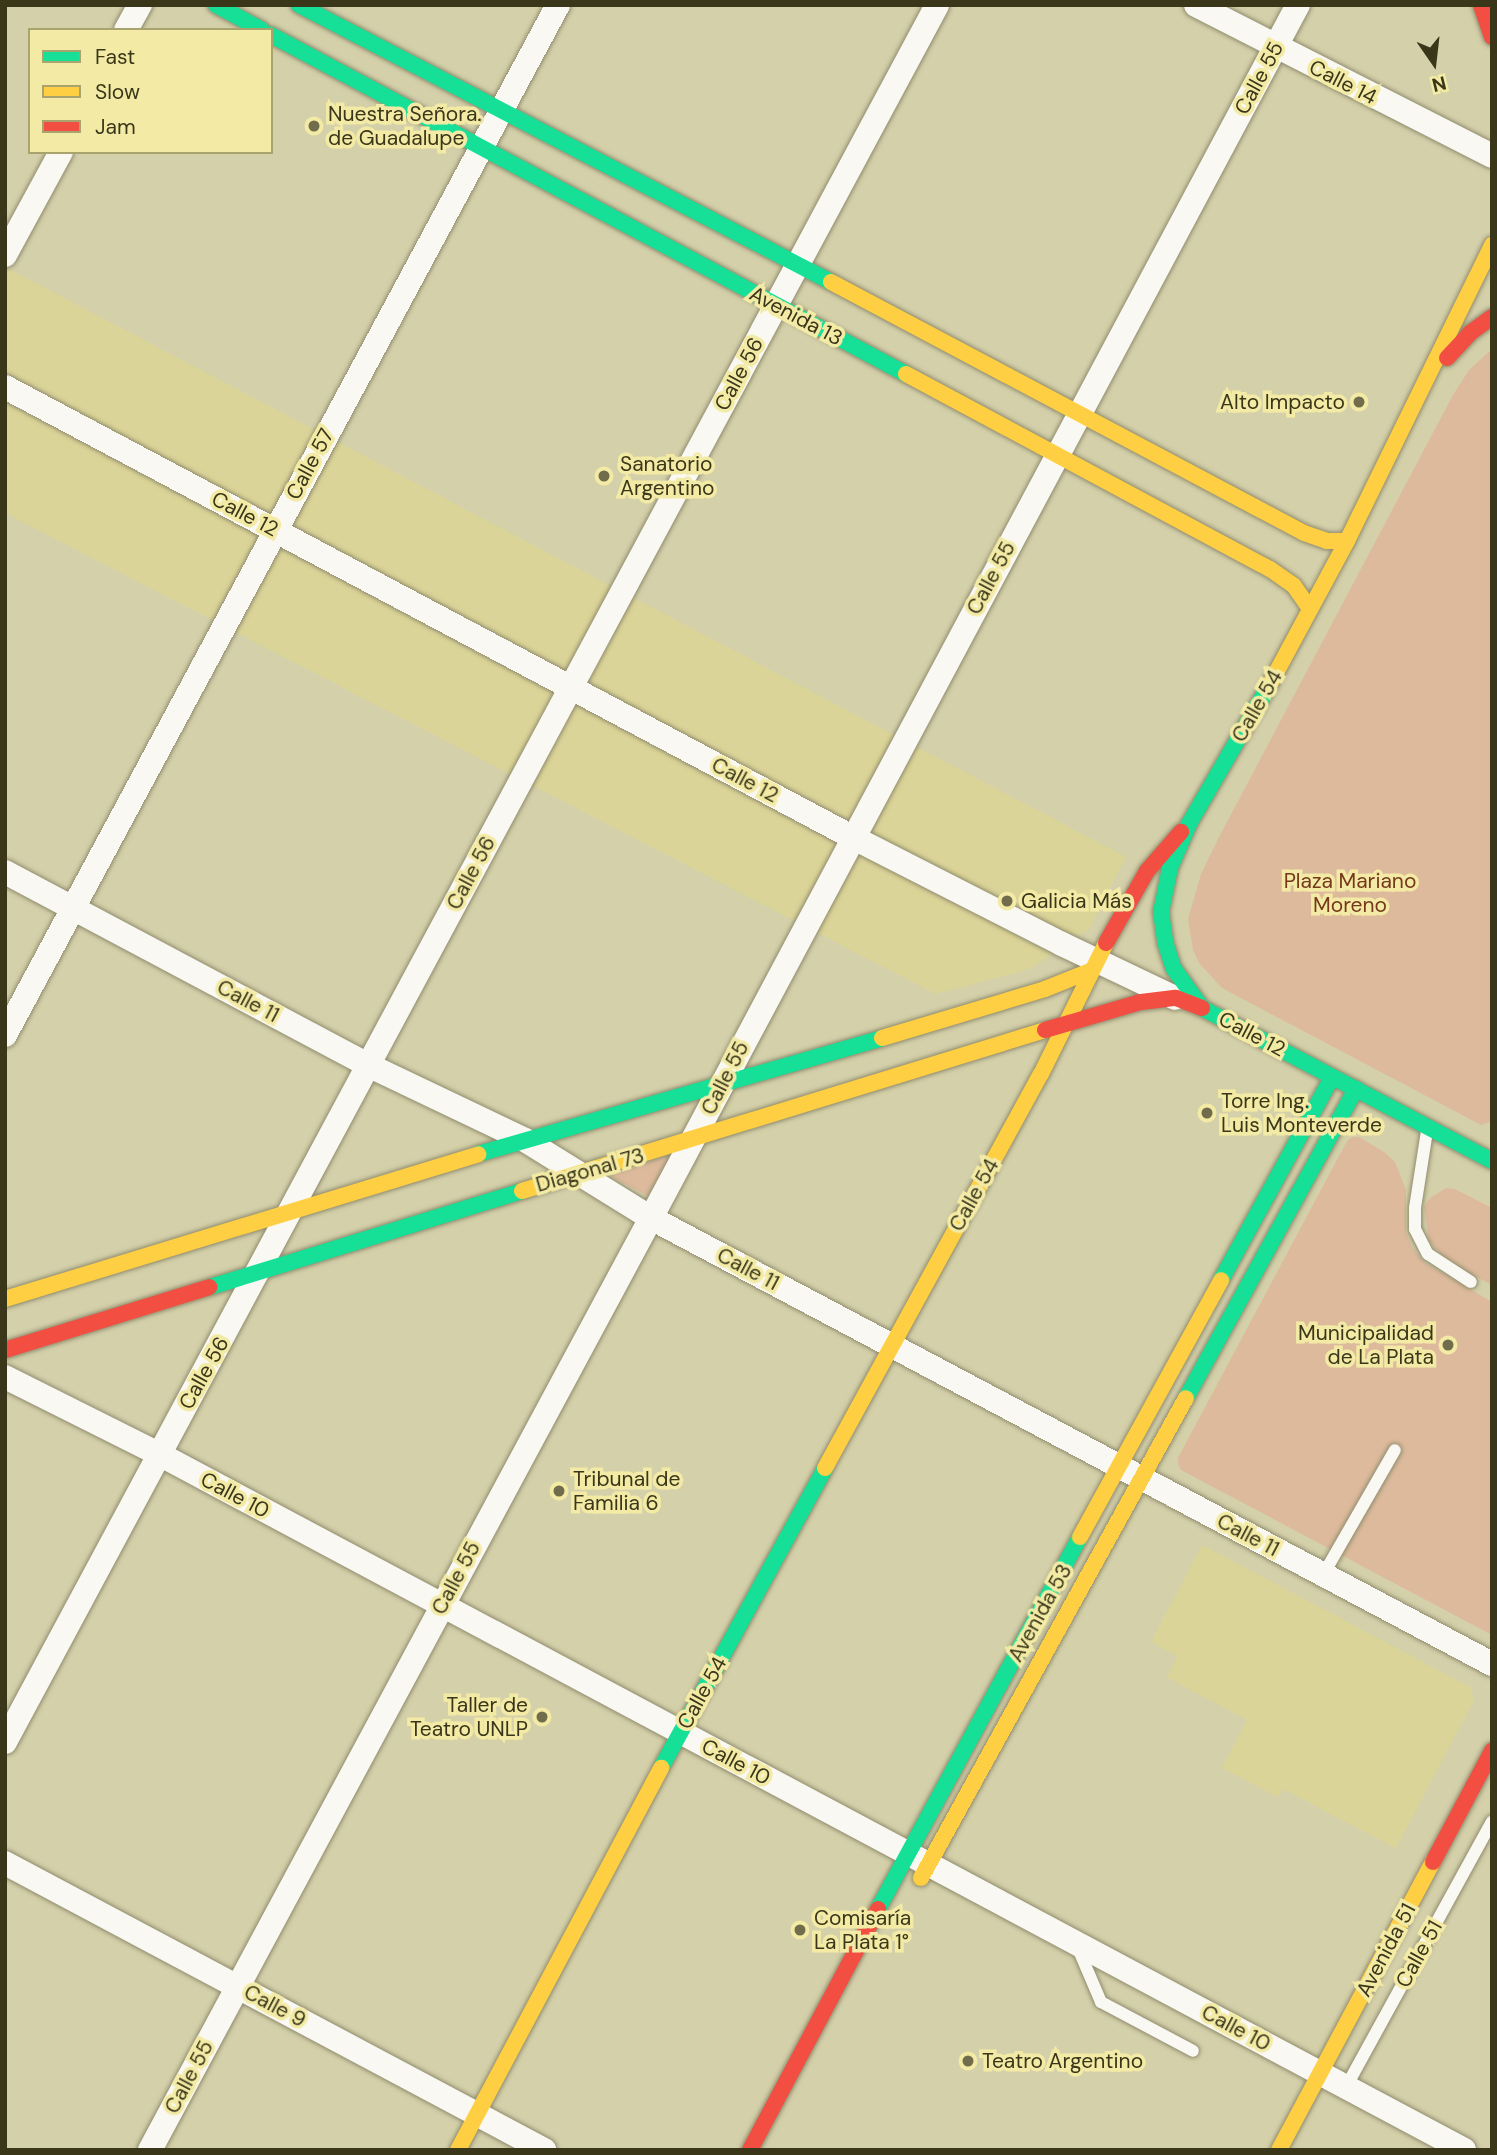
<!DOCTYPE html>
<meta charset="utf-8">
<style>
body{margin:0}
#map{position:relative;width:1497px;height:2155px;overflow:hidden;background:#d4d0aa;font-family:"DM Sans",sans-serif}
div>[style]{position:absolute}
.built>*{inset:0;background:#dbd498}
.green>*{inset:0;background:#ddba9c}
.roads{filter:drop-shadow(0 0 2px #908c6e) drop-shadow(0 0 2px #908c6e)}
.lane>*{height:12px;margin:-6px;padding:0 6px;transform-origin:6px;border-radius:6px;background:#f9f8f2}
.street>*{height:24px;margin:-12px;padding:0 12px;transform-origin:12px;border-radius:12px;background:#f9f8f2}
.fast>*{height:16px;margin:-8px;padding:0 8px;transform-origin:8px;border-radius:8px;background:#16e098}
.slow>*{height:16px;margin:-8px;padding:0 8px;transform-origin:8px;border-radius:8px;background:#ffcf43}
.jam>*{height:16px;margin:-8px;padding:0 8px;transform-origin:8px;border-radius:8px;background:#f24e42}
.dots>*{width:19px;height:19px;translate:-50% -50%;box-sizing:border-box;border:4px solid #f3eba5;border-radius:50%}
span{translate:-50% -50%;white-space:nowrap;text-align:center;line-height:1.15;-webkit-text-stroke:7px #f3eba5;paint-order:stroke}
.street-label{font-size:21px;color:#3a361a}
.poi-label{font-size:21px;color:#3a361a}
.left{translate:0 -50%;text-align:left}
.right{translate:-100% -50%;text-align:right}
.park-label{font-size:21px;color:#76371d}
.frame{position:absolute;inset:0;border:7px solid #3a361a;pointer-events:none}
.legend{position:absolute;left:28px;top:28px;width:245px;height:126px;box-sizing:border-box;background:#f3eba5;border:2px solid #a9a36d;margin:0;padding:9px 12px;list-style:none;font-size:21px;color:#3a361a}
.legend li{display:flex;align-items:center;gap:14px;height:35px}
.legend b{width:35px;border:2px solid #a9a36d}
.north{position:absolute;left:1399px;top:28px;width:70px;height:70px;-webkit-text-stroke:5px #f3eba5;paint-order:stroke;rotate:166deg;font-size:19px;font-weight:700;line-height:28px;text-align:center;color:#3a361a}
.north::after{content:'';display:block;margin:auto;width:24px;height:32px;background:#3a361a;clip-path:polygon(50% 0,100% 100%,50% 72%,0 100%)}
</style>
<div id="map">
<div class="built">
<div style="clip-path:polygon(5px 267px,1126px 857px,1089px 929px,1030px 969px,936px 994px,5px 513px)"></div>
<div style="clip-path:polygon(1202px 1545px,1470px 1687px,1474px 1700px,1396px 1848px,1283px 1789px,1278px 1797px,1222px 1768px,1247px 1720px,1167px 1677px,1177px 1656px,1151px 1642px)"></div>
</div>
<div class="green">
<div style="clip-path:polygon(1492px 349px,1492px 1121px,1481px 1125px,1222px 988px,1199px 963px,1193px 950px,1188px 919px,1201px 874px,1218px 839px,1453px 395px,1469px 370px)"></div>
<div style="clip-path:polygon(1352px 1137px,1359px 1137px,1384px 1152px,1395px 1162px,1406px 1190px,1406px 1232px,1412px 1247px,1424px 1262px,1492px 1302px,1492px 1635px,1181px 1470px,1178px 1464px,1178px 1458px,1347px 1141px)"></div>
<div style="clip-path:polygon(672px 1154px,648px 1196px,610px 1176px)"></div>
<div style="clip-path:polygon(1446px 1188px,1455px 1189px,1492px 1208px,1492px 1285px,1447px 1261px,1429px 1241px,1424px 1207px,1430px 1198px)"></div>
</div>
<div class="roads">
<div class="lane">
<div style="left:1427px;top:1131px;width:78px;rotate:98.9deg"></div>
<div style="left:1415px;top:1208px;width:21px;rotate:90deg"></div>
<div style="left:1415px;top:1229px;width:28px;rotate:63deg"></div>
<div style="left:1428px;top:1254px;width:51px;rotate:33.1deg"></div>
<div style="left:1323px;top:1575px;width:144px;rotate:-60.1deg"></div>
<div style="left:1077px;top:1946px;width:61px;rotate:66.8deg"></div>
<div style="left:1101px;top:2002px;width:104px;rotate:28deg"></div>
<div style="left:1346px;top:2087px;width:303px;rotate:-61.2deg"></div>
</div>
<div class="street">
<div style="left:1196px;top:5px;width:332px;rotate:27deg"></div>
<div style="left:126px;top:30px;width:29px;rotate:-61deg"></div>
<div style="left:5px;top:255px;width:117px;rotate:-61.5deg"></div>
<div style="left:5px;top:387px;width:959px;rotate:27.98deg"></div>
<div style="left:852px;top:837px;width:236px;rotate:27deg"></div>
<div style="left:1062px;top:944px;width:125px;rotate:25.5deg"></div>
<div style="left:5px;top:872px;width:411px;rotate:28deg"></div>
<div style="left:368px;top:1065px;width:174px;rotate:25.5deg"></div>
<div style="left:525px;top:1140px;width:148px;rotate:31.8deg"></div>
<div style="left:651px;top:1218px;width:952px;rotate:27.94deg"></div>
<div style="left:5px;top:1035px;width:1169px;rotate:-61.77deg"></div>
<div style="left:5px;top:1377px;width:172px;rotate:26.6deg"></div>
<div style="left:159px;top:1454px;width:1479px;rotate:28.07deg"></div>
<div style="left:5px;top:1742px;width:1971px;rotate:-61.78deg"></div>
<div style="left:5px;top:1863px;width:611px;rotate:28.03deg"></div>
<div style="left:150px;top:2150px;width:1058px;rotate:-61.74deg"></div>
<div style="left:651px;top:1218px;width:1375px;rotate:-61.93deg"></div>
</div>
<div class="fast">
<div style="left:216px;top:5px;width:52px;rotate:28.5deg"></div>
<div style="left:299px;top:5px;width:600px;rotate:27.5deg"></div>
<div style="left:271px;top:35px;width:720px;rotate:28.1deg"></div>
<div style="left:1270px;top:684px;width:162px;rotate:120.1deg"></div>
<div style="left:1189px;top:824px;width:48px;rotate:113.4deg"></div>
<div style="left:1170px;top:868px;width:45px;rotate:101.6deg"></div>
<div style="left:1161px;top:912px;width:30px;rotate:82deg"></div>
<div style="left:1165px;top:942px;width:28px;rotate:72deg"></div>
<div style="left:1174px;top:969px;width:48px;rotate:54.3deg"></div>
<div style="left:1202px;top:1008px;width:328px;rotate:27.8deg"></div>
<div style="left:478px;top:1154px;width:420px;rotate:-16deg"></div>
<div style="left:1221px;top:1280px;width:231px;rotate:-61.3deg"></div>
<div style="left:210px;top:1287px;width:326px;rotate:-17.1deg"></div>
<div style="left:1186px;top:1398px;width:353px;rotate:-61.2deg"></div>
<div style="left:661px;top:1768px;width:342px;rotate:-61.3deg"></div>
<div style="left:878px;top:1909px;width:423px;rotate:-61.5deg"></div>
</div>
<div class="slow">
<div style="left:831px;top:282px;width:535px;rotate:27.95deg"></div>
<div style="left:1304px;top:533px;width:24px;rotate:19deg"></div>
<div style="left:1327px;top:541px;width:20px"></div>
<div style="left:906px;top:374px;width:413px;rotate:28.2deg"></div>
<div style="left:1270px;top:569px;width:29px;rotate:35deg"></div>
<div style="left:1294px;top:586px;width:28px;rotate:55deg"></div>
<div style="left:1270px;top:684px;width:162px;rotate:-61.7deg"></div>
<div style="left:1347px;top:541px;width:330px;rotate:-63.9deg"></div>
<div style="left:882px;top:1038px;width:170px;rotate:-16.7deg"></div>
<div style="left:1045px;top:989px;width:48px;rotate:-21.8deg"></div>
<div style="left:522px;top:1191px;width:547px;rotate:-17.11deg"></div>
<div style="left:5px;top:1299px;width:495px;rotate:-17deg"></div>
<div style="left:825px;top:1468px;width:449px;rotate:-61.3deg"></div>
<div style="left:1041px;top:1074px;width:146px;rotate:-63.6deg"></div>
<div style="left:1080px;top:1537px;width:293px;rotate:-61.2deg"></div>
<div style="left:921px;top:1878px;width:548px;rotate:-61.1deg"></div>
<div style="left:458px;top:2150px;width:433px;rotate:-62deg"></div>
<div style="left:1279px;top:2150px;width:327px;rotate:-61.9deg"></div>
</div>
<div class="jam">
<div style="left:1481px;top:5px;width:34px;rotate:71deg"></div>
<div style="left:1447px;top:358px;width:34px;rotate:-47deg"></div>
<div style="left:1470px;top:333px;width:27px;rotate:-36deg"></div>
<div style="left:1106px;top:943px;width:83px;rotate:-60.3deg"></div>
<div style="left:1147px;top:871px;width:52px;rotate:-48.9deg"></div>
<div style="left:1045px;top:1030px;width:100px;rotate:-16.3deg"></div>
<div style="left:1141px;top:1002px;width:35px;rotate:-7deg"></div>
<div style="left:1176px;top:998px;width:28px;rotate:21deg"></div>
<div style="left:5px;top:1350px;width:214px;rotate:-17.1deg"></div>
<div style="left:1433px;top:1862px;width:126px;rotate:-62deg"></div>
<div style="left:750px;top:2150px;width:273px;rotate:-62deg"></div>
</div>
</div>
<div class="dots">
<div style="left:314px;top:126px;background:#706c4c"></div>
<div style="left:1359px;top:402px;background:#706c4c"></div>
<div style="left:604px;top:476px;background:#706c4c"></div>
<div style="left:1007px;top:901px;background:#706c4c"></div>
<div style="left:1207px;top:1113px;background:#706c4c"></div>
<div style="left:1448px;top:1345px;background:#706c4c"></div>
<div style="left:559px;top:1491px;background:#706c4c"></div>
<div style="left:542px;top:1717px;background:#706c4c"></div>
<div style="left:800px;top:1930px;background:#706c4c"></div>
<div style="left:968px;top:2061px;background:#706c4c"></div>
</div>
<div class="street-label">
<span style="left:1259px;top:78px;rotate:-62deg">Calle 55</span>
<span style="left:1343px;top:82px;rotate:27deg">Calle 14</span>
<span style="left:796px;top:316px;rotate:28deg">Avenida 13</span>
<span style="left:739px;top:374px;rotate:-62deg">Calle 56</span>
<span style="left:310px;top:464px;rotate:-62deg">Calle 57</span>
<span style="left:245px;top:514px;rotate:28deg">Calle 12</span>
<span style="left:991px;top:578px;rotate:-62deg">Calle 55</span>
<span style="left:1257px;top:706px;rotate:-60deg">Calle 54</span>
<span style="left:745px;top:780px;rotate:28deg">Calle 12</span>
<span style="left:471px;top:873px;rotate:-62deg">Calle 56</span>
<span style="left:248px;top:1001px;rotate:28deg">Calle 11</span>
<span style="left:1252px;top:1034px;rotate:28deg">Calle 12</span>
<span style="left:725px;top:1078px;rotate:-63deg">Calle 55</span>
<span style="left:590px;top:1170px;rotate:-16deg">Diagonal 73</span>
<span style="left:974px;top:1195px;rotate:-61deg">Calle 54</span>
<span style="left:748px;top:1269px;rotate:28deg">Calle 11</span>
<span style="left:204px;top:1373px;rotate:-61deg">Calle 56</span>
<span style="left:235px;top:1495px;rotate:28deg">Calle 10</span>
<span style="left:1248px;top:1535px;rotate:28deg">Calle 11</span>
<span style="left:456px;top:1578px;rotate:-62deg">Calle 55</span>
<span style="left:1040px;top:1613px;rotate:-61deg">Avenida 53</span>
<span style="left:702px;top:1693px;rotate:-61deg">Calle 54</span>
<span style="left:736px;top:1762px;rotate:28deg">Calle 10</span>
<span style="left:1386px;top:1950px;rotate:-62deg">Avenida 51</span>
<span style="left:1419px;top:1954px;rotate:-61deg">Calle 51</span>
<span style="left:275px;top:2006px;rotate:28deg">Calle 9</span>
<span style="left:1236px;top:2028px;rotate:28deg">Calle 10</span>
<span style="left:189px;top:2077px;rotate:-62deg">Calle 55</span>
</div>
<div class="poi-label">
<span class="left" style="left:328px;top:126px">Nuestra Señora.<br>de Guadalupe</span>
<span class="right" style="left:1345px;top:402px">Alto Impacto</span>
<span class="left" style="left:620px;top:476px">Sanatorio<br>Argentino</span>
<span class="left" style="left:1021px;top:901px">Galicia Más</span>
<span class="left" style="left:1221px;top:1113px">Torre Ing.<br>Luis Monteverde</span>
<span class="right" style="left:1434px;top:1345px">Municipalidad<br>de La Plata</span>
<span class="left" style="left:573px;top:1491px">Tribunal de<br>Familia 6</span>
<span class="right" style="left:528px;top:1717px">Taller de<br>Teatro UNLP</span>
<span class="left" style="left:814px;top:1930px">Comisaría<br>La Plata 1°</span>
<span class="left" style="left:982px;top:2061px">Teatro Argentino</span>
</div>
<div class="park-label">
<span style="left:1350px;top:893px">Plaza Mariano<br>Moreno</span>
</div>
<div class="frame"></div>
<ul class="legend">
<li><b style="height:9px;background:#16e098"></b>Fast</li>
<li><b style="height:9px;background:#ffcf43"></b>Slow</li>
<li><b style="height:9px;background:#f24e42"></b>Jam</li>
</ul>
<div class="north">N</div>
</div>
